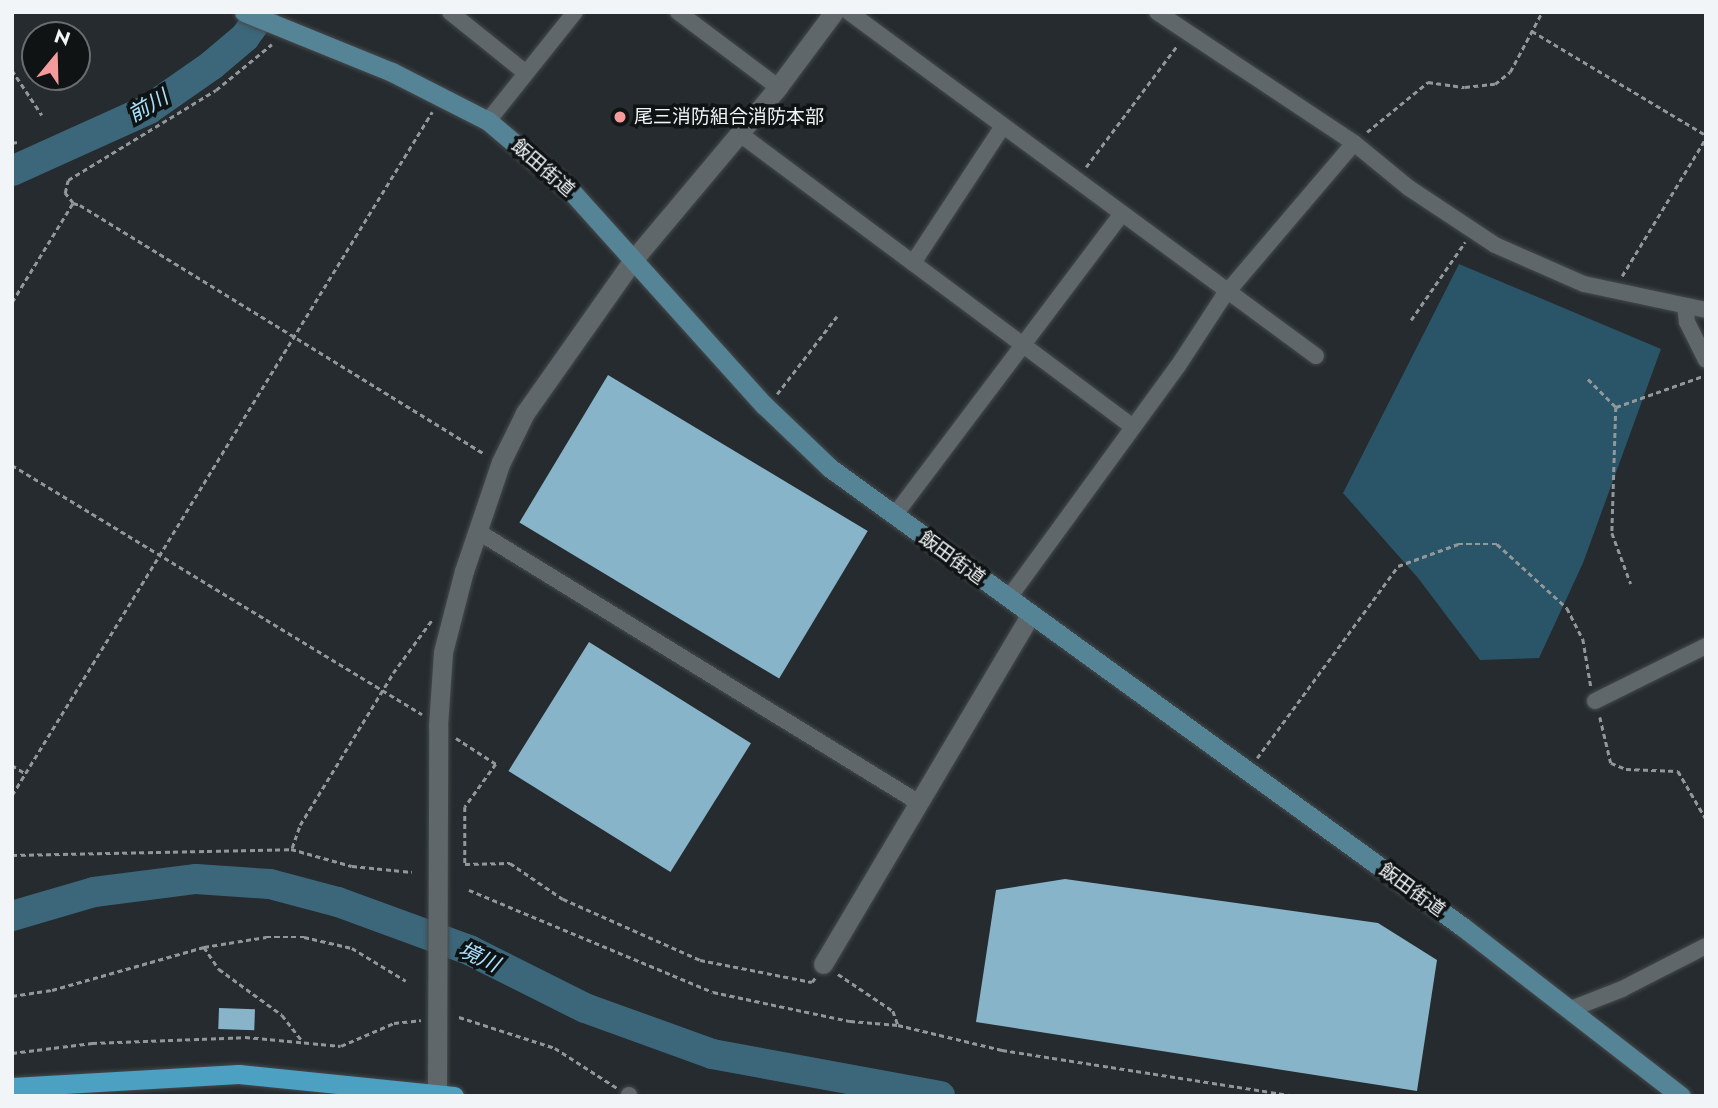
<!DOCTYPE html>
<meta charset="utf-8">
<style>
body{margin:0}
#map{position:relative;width:1718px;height:1108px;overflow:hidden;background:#252b2e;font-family:Jost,"Noto Sans JP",sans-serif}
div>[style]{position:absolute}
.forest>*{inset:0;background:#2a5467}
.river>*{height:30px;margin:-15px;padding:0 15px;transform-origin:15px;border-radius:15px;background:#3c677a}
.building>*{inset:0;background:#88b4ca;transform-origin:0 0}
.path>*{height:2.5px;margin-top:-1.25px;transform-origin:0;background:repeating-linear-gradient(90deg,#929799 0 5px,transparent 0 8.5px)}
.roads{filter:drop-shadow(0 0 2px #44494c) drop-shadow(0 0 2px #44494c)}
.minor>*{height:16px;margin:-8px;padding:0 8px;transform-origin:8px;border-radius:8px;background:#60676a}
.tertiary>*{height:19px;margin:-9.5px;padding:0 9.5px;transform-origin:9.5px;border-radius:9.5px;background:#60676a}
.secondary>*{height:19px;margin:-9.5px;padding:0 9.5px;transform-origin:9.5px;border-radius:9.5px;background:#568497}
.primary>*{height:19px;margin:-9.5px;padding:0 9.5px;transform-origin:9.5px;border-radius:9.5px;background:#4ca1c3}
.dots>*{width:19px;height:19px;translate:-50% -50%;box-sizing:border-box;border:4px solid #101314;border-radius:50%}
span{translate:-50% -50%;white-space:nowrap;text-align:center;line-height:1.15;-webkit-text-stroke:7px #101314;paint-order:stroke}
.poi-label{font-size:19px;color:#f1f5f7}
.left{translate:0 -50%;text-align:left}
.street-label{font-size:19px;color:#f1f5f7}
.water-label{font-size:21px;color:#a9e2fe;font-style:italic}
.frame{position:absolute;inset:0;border:14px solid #f1f5f7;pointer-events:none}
.north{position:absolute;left:21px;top:21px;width:70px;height:70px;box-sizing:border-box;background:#101314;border:2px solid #6a6d6f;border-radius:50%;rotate:19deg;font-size:19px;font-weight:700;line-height:28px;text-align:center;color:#f1f5f7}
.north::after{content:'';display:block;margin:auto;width:24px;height:32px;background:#f59b9c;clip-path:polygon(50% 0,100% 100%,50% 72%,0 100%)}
</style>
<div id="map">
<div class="forest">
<div style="clip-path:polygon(1459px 264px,1661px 349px,1583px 563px,1539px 658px,1480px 660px,1418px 578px,1343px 493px)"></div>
</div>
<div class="river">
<div style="left:12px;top:171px;width:150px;rotate:-24.3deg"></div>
<div style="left:149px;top:109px;width:77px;rotate:-34.9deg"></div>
<div style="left:212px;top:65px;width:43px;rotate:-40.3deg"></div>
<div style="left:245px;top:37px;width:31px;rotate:-54deg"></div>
<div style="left:12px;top:916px;width:85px;rotate:-16.3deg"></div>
<div style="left:94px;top:892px;width:103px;rotate:-7.3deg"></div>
<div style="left:196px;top:879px;width:74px;rotate:3.9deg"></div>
<div style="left:270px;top:884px;width:70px;rotate:14.8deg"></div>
<div style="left:338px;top:902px;width:140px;rotate:20.1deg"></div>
<div style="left:469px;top:950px;width:130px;rotate:26.6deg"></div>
<div style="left:585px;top:1008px;width:135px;rotate:19.9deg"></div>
<div style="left:712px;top:1054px;width:232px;rotate:10.4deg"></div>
</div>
<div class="building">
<div style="left:608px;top:375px;width:303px;height:172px;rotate:31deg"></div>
<div style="left:589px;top:642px;width:191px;height:152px;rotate:32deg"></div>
<div style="clip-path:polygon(1065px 879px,1378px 923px,1437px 960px,1417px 1091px,976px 1022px,996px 890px)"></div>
<div style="left:219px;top:1008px;width:36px;height:21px;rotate:2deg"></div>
</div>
<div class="path">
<div style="left:1532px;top:31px;width:203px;rotate:30.9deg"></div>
<div style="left:12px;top:70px;width:54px;rotate:56.3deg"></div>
<div style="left:1367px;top:132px;width:79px;rotate:-39.3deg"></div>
<div style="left:1428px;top:82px;width:37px;rotate:8deg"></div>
<div style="left:1465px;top:87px;width:30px;rotate:-6deg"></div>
<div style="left:1495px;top:84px;width:19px;rotate:-39deg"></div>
<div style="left:1510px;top:72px;width:68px;rotate:-61.9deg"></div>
<div style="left:12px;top:143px;width:5px;rotate:-11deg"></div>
<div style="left:1086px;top:167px;width:151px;rotate:-53.1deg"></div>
<div style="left:73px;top:203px;width:13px;rotate:-129deg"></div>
<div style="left:65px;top:193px;width:13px;rotate:-77deg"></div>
<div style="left:68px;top:180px;width:173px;rotate:-31.3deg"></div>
<div style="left:216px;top:90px;width:72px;rotate:-39.4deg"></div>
<div style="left:1622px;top:276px;width:162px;rotate:-58.7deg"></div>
<div style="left:12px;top:302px;width:116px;rotate:-58.4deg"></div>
<div style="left:73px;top:203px;width:7px;rotate:16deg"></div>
<div style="left:80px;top:205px;width:475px;rotate:31.6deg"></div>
<div style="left:1411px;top:320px;width:95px;rotate:-55.3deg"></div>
<div style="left:1588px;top:379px;width:40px;rotate:45deg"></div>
<div style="left:1616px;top:407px;width:92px;rotate:-19.6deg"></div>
<div style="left:777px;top:394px;width:98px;rotate:-52.4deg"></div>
<div style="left:1616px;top:407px;width:126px;rotate:91.8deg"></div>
<div style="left:1612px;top:533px;width:54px;rotate:69.6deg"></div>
<div style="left:12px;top:465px;width:480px;rotate:31.3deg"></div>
<div style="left:1600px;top:717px;width:47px;rotate:76.6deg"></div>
<div style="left:1611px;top:763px;width:16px;rotate:22deg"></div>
<div style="left:1626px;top:769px;width:52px;rotate:2.2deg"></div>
<div style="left:1678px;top:771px;width:56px;rotate:59.7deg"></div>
<div style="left:456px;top:738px;width:48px;rotate:33deg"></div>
<div style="left:496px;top:764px;width:53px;rotate:125.8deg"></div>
<div style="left:465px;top:807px;width:57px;rotate:90deg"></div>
<div style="left:465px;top:864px;width:45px;rotate:-1.3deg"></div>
<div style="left:510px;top:863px;width:64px;rotate:34.2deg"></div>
<div style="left:563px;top:899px;width:150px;rotate:24deg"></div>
<div style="left:700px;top:960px;width:114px;rotate:11.1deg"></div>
<div style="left:812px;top:982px;width:5px;rotate:-53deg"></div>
<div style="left:1257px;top:758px;width:238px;rotate:-53.7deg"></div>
<div style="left:1398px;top:566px;width:64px;rotate:-20.1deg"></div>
<div style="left:1458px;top:544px;width:39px"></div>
<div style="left:1497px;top:544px;width:95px;rotate:42.4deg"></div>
<div style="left:1567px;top:608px;width:35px;rotate:63deg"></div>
<div style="left:1583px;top:639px;width:49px;rotate:80.5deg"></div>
<div style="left:12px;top:765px;width:15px;rotate:32deg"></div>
<div style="left:12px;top:795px;width:802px;rotate:-58.41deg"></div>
<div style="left:292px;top:848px;width:24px;rotate:-71deg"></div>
<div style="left:300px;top:825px;width:178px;rotate:-58.5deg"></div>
<div style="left:393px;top:673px;width:66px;rotate:-53.7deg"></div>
<div style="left:12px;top:855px;width:279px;rotate:-1.2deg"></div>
<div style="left:291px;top:849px;width:63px;rotate:15.6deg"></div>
<div style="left:352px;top:866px;width:60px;rotate:5.7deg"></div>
<div style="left:469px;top:890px;width:264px;rotate:22.7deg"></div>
<div style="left:713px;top:992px;width:140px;rotate:12deg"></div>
<div style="left:850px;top:1021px;width:48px;rotate:4.8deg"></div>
<div style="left:898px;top:1025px;width:107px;rotate:13.5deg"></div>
<div style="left:1002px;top:1050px;width:297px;rotate:8.9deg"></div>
<div style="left:204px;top:947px;width:63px;rotate:-9.2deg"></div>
<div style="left:266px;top:937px;width:38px"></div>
<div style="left:304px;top:937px;width:49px;rotate:12.9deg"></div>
<div style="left:352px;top:948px;width:63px;rotate:31.4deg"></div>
<div style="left:838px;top:974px;width:66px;rotate:33.9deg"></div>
<div style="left:893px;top:1011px;width:15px;rotate:70deg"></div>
<div style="left:12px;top:996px;width:40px;rotate:-8.5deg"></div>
<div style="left:52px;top:990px;width:158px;rotate:-15.8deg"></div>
<div style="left:204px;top:947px;width:27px;rotate:56deg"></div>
<div style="left:219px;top:969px;width:78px;rotate:36.1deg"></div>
<div style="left:282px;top:1015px;width:31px;rotate:52deg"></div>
<div style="left:459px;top:1017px;width:101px;rotate:17.9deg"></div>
<div style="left:555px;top:1048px;width:74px;rotate:32.8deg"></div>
<div style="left:12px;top:1053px;width:81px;rotate:-7.1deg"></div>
<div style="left:92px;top:1043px;width:153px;rotate:-2.2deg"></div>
<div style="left:245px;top:1037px;width:96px;rotate:5.4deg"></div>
<div style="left:341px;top:1046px;width:58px;rotate:-23.5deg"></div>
<div style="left:394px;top:1023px;width:27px;rotate:-6deg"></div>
</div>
<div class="roads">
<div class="minor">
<div style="left:450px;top:12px;width:97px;rotate:38.8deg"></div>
<div style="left:678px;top:12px;width:125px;rotate:36.9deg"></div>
<div style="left:849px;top:12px;width:580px;rotate:36.38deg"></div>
<div style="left:1157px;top:12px;width:237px;rotate:33.6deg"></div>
<div style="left:1354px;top:143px;width:71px;rotate:39.3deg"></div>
<div style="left:1409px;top:188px;width:103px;rotate:33.5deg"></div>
<div style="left:1495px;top:245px;width:97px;rotate:23.7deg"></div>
<div style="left:1584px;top:284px;width:125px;rotate:12deg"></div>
<div style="left:488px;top:121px;width:139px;rotate:-51.4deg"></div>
<div style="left:740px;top:134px;width:490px;rotate:36.7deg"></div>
<div style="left:913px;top:263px;width:164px;rotate:-56.7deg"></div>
<div style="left:1685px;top:306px;width:16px;rotate:83deg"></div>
<div style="left:1687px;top:322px;width:42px;rotate:63.4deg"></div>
<div style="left:894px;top:516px;width:379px;rotate:-53deg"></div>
<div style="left:477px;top:531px;width:515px;rotate:31.59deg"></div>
<div style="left:1008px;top:599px;width:288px;rotate:-53.9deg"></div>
<div style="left:1178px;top:366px;width:82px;rotate:-56.9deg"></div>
<div style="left:1223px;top:297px;width:202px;rotate:-49.6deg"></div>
<div style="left:1595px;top:701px;width:124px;rotate:-26.4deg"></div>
<div style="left:1571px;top:1009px;width:55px;rotate:-21.4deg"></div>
<div style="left:1622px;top:989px;width:94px;rotate:-27.1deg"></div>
<div style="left:629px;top:1096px;width:1px;rotate:-90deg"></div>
</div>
<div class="tertiary">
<div style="left:823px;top:964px;width:406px;rotate:-59.3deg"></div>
<div style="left:437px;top:1096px;width:370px;rotate:-89.8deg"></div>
<div style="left:438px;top:726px;width:74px;rotate:-86.1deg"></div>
<div style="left:443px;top:652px;width:84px;rotate:-75.5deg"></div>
<div style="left:464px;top:571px;width:115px;rotate:-71.3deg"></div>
<div style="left:501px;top:462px;width:55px;rotate:-63.9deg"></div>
<div style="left:525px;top:413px;width:187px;rotate:-54.8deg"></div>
<div style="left:633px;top:260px;width:226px;rotate:-50deg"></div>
<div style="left:778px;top:87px;width:94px;rotate:-53.3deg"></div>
</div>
<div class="secondary">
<div style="left:244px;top:12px;width:160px;rotate:22.1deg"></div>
<div style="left:392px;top:72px;width:108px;rotate:27deg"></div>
<div style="left:488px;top:121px;width:110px;rotate:40.2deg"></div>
<div style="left:572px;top:192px;width:287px;rotate:48deg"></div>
<div style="left:764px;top:405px;width:91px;rotate:43.7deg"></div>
<div style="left:830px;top:468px;width:782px;rotate:35.95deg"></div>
<div style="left:1463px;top:927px;width:276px;rotate:37.8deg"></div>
</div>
<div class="primary">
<div style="left:12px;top:1087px;width:227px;rotate:-3.3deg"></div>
<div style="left:239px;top:1074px;width:216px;rotate:5.8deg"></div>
</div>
</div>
<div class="dots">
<div style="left:620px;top:117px;background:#f59b9c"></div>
</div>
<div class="poi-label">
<span class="left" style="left:634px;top:117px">尾三消防組合消防本部</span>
</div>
<div class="street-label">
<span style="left:543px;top:168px;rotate:41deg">飯田街道</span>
<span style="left:952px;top:558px;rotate:36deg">飯田街道</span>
<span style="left:1412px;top:890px;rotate:36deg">飯田街道</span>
</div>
<div class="water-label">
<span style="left:148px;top:106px;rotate:-30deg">前川</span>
<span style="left:479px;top:957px;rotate:25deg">境川</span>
</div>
<div class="frame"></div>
<div class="north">N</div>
</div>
